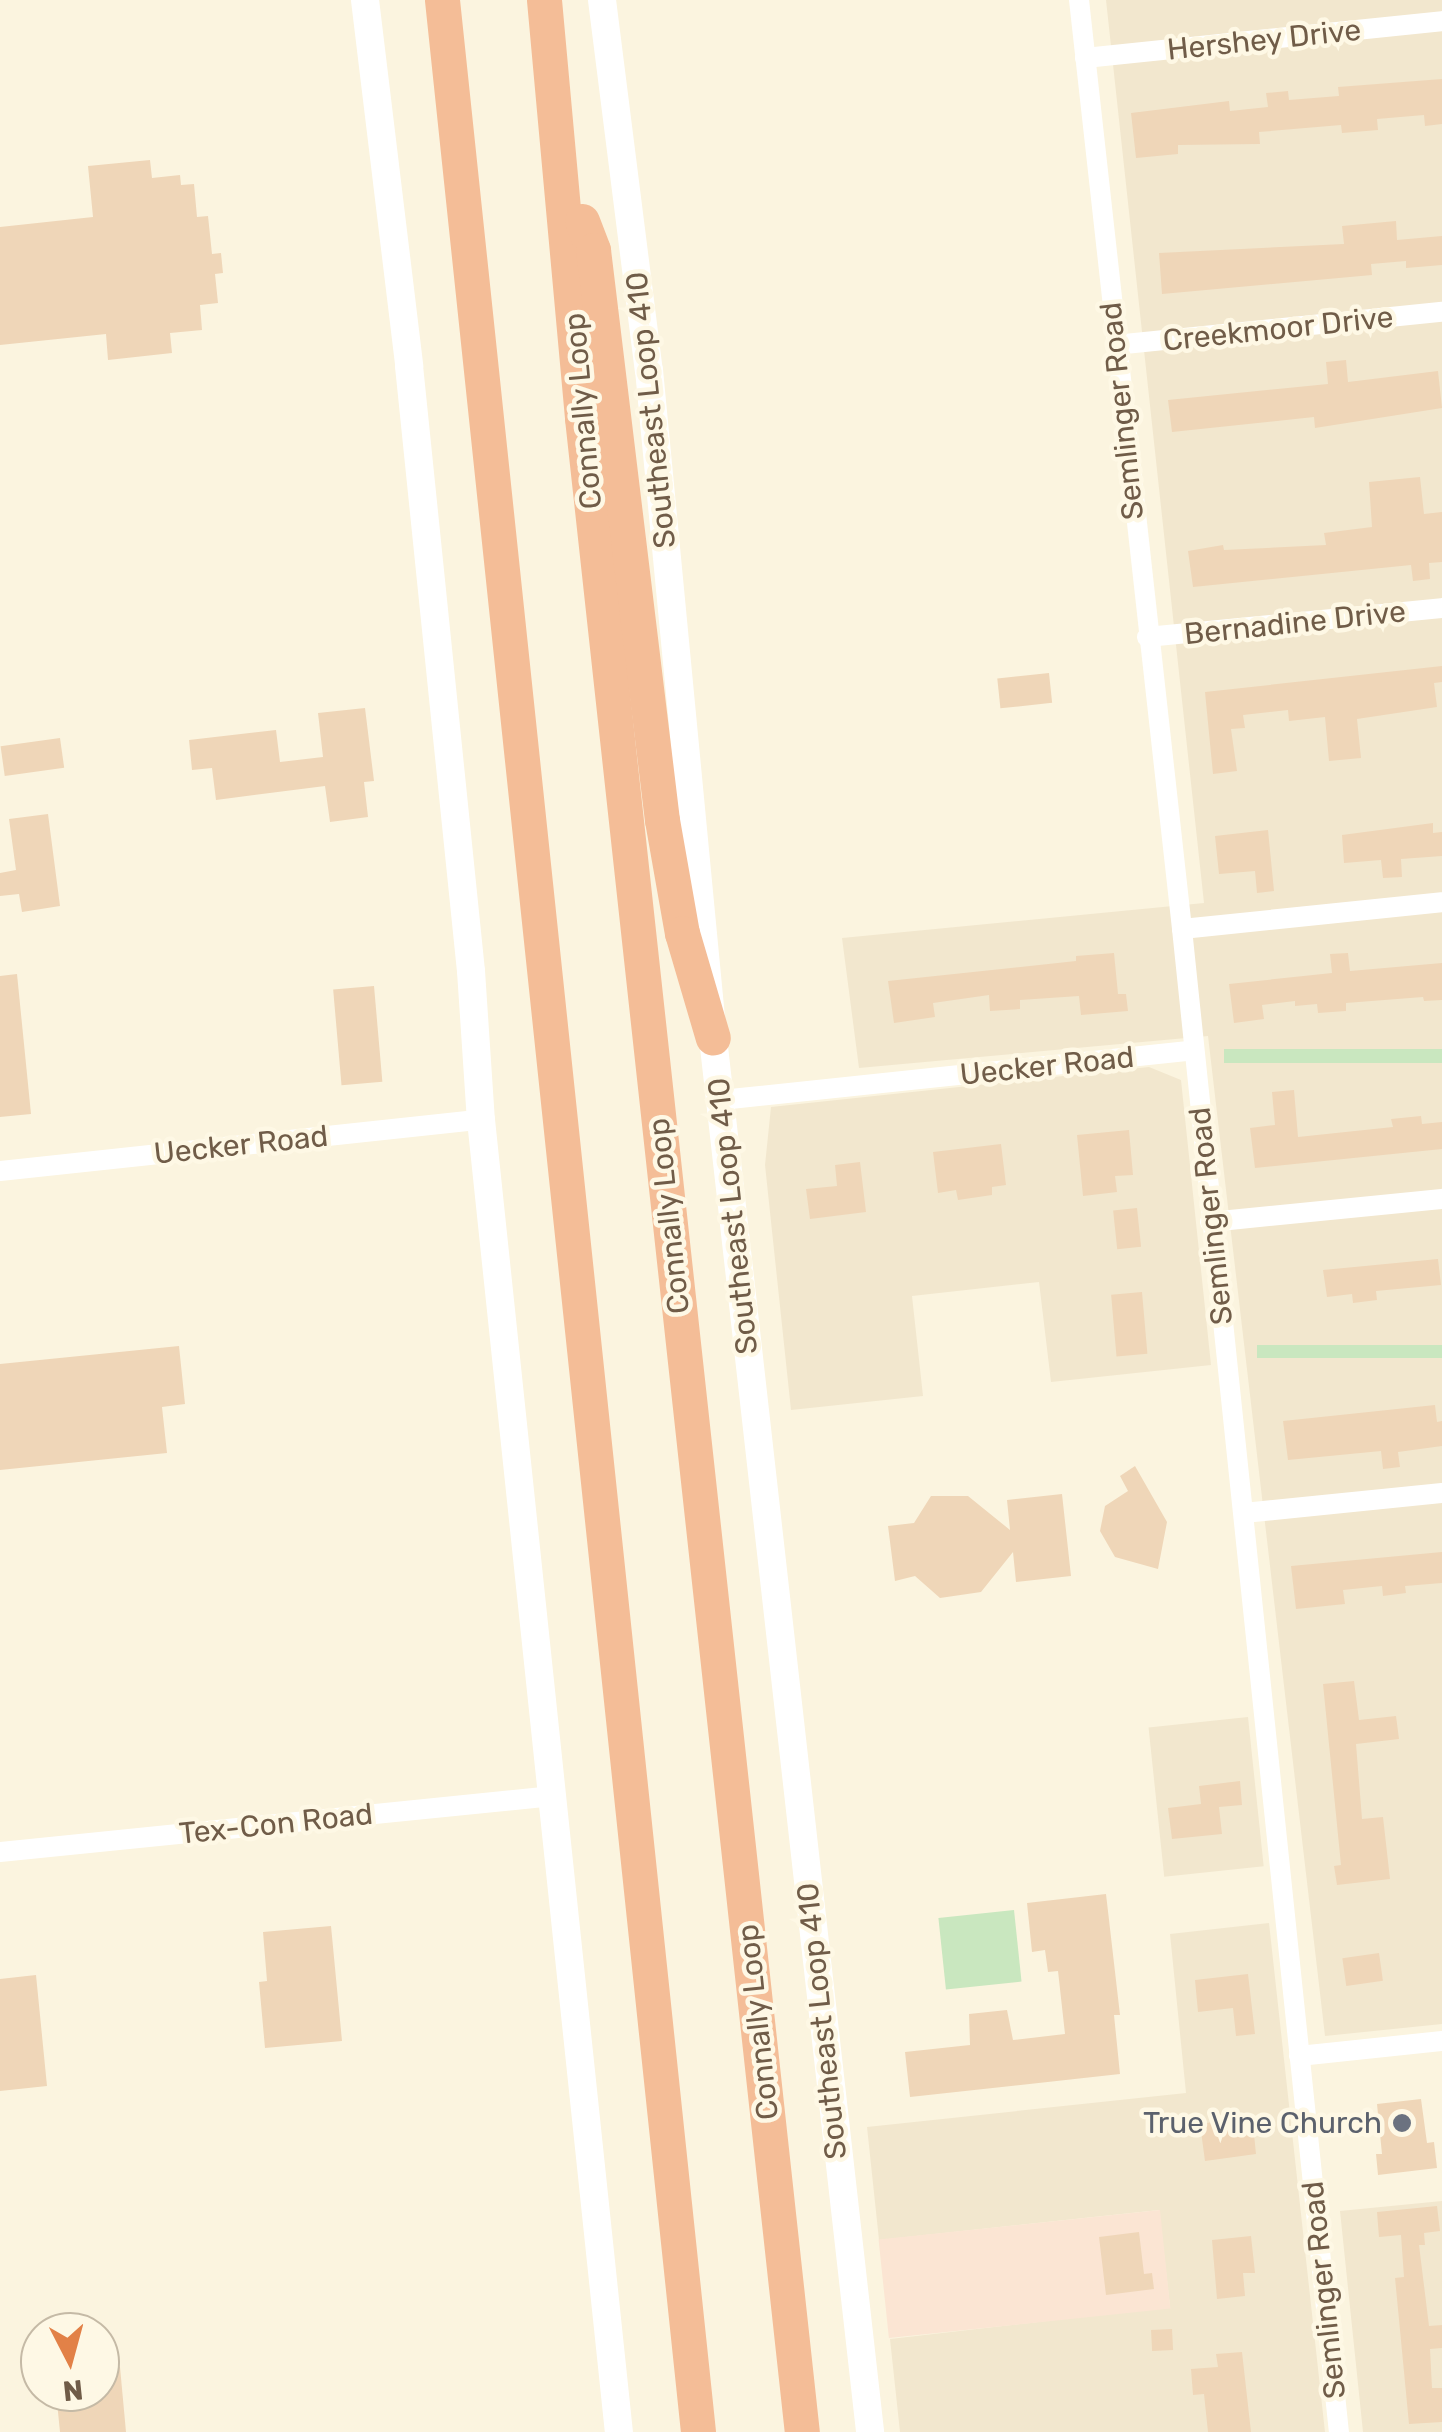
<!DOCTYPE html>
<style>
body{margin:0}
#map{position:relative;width:1442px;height:2432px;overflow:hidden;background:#fbf4df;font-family:Rubik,sans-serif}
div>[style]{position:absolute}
.residential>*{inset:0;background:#f2e7ce;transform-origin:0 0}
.commercial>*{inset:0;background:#fbe5d3;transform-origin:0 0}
.green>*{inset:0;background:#c9e7bf;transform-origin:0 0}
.building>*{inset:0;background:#efd6b8;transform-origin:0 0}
.street>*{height:20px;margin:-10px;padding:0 10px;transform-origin:10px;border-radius:10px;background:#fff}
.secondary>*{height:28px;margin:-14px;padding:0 14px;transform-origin:14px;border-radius:14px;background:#fff}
.highway>*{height:35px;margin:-17.5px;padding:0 17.5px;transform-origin:17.5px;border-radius:17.5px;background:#f4bd97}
.dots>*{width:28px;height:28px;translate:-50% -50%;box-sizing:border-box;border:5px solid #fef8e5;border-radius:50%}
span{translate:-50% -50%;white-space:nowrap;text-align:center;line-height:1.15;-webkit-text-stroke:9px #fef8e5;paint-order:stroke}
.street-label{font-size:30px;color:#705c48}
.worship-label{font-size:30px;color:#5b616d}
.right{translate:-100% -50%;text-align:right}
.north{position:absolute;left:20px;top:2312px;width:100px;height:100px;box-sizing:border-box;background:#fef8e5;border:2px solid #c5baa6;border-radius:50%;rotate:174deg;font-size:28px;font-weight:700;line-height:40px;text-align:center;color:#705c48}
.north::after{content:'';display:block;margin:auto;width:35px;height:45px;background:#e28147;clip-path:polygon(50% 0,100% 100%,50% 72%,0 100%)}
</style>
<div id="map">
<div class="residential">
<div style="clip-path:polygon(1106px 0,1442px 0,1442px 2024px,1325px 2036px,1208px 1036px,859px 1068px,842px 938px,1204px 903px)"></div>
<div style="clip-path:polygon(1149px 1067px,1181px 1080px,1211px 1365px,1051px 1382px,1039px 1282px,912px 1296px,923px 1396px,791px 1410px,765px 1165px,771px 1107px)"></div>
<div style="left:1248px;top:1717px;width:150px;height:100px;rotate:84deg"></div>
<div style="clip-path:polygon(1269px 1923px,1325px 2432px,900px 2432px,890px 2339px,1170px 2307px,1159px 2210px,879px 2240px,867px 2127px,1186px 2093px,1170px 1934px)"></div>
<div style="clip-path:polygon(1442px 2201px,1442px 2432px,1363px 2432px,1340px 2211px)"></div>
</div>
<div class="commercial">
<div style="left:1160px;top:2210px;width:99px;height:283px;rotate:84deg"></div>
</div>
<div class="green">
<div style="left:1442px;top:1049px;width:14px;height:218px;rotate:90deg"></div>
<div style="left:1442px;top:1345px;width:13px;height:185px;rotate:90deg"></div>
<div style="left:1014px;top:1910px;width:72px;height:76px;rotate:84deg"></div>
</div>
<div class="building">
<div style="clip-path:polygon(1442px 79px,1442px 124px,1425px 126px,1424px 115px,1377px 119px,1378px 130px,1342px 133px,1341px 125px,1259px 132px,1260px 144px,1178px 145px,1178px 154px,1136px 158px,1131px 113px,1229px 101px,1230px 111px,1268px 107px,1266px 93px,1288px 91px,1289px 100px,1339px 96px,1338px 87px)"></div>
<div style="clip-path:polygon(150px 160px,152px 178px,180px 175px,181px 185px,194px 184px,197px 217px,208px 216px,212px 254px,221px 253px,223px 273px,215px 274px,218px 303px,200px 305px,202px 330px,170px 333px,172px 353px,108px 360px,106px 334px,0 345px,0 227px,93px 217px,88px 166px)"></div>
<div style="clip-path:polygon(1396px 221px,1397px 240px,1442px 236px,1442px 265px,1406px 268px,1406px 261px,1371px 264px,1372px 275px,1162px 294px,1159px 253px,1344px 244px,1342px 226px)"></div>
<div style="clip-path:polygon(1346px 360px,1348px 382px,1438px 371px,1442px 408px,1315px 428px,1314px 417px,1172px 432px,1168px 400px,1328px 384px,1326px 362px)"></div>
<div style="clip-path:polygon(1420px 477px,1424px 514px,1442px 512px,1442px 562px,1429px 563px,1430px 579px,1413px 581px,1411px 565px,1193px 587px,1188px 551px,1223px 545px,1224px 550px,1326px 545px,1324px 533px,1372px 527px,1369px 482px)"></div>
<div style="clip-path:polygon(1442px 666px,1442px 682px,1434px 683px,1437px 707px,1357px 719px,1361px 758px,1329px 761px,1325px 717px,1289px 721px,1288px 710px,1243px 715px,1245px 728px,1231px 729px,1237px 771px,1213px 774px,1205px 692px)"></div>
<div style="left:1049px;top:673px;width:30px;height:52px;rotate:84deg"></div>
<div style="clip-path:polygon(365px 708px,374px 781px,364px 782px,368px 817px,330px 822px,325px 786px,216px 800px,212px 768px,192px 770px,189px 740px,276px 730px,280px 762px,323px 757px,318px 713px)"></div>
<div style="left:60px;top:738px;width:30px;height:60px;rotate:82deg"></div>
<div style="clip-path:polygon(48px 814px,60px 906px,22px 912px,19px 894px,0 896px,0 873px,16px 870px,9px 819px)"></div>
<div style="clip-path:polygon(1433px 823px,1433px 833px,1442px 832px,1442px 856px,1401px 859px,1402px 877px,1383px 878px,1381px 860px,1344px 863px,1342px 835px)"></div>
<div style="clip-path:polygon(1268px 830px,1274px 891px,1257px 893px,1255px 871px,1219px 874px,1215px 836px)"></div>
<div style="clip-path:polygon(1114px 953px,1118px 994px,1126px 994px,1128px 1011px,1081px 1015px,1079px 996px,1020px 1000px,1020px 1009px,990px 1011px,989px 995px,933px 1003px,935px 1017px,894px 1023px,888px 981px,1076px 961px,1076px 956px)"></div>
<div style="clip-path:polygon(1348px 953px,1350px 971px,1442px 963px,1442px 1000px,1424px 1001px,1423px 997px,1346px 1003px,1346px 1011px,1318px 1013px,1317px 1004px,1295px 1006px,1295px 1001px,1262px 1005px,1264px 1019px,1234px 1023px,1229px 984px,1332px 973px,1330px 954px)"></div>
<div style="clip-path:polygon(17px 974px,31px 1114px,0 1117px,0 976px)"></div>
<div style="left:374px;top:986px;width:96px;height:41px;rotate:85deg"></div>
<div style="clip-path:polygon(1294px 1090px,1298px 1137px,1393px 1127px,1391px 1119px,1421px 1116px,1422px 1124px,1442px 1122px,1442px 1149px,1255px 1168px,1250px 1128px,1275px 1125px,1272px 1092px)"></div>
<div style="clip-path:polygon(1129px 1130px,1133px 1175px,1115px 1176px,1117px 1192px,1083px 1196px,1077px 1135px)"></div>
<div style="clip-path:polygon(1001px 1144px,1006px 1185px,992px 1187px,992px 1195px,958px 1200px,956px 1190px,938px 1193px,933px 1152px)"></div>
<div style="clip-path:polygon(860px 1162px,866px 1212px,810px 1219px,806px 1189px,837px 1186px,835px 1165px)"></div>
<div style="left:1137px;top:1208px;width:39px;height:24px;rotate:84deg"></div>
<div style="clip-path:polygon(1438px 1259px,1441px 1285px,1376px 1291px,1377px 1300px,1353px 1303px,1352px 1294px,1327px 1297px,1323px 1270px)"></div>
<div style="left:1142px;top:1292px;width:62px;height:31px;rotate:85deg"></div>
<div style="clip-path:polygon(179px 1346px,185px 1404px,162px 1407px,167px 1453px,0 1470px,0 1364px)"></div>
<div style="clip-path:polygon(1435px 1405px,1437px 1422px,1442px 1421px,1442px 1446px,1398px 1452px,1400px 1467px,1383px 1469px,1381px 1451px,1288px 1460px,1283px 1421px)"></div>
<div style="clip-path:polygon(1135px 1466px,1167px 1522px,1158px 1569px,1115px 1557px,1100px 1531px,1105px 1506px,1128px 1491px,1120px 1476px)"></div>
<div style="clip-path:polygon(1062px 1494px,1071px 1576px,1016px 1582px,1013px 1552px,981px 1592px,940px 1598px,915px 1576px,895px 1581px,888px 1526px,914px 1523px,931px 1496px,968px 1496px,1010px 1530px,1007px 1500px)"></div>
<div style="clip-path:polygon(1442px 1552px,1442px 1583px,1405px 1586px,1406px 1593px,1383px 1596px,1382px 1586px,1343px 1590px,1345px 1604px,1296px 1609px,1291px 1566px)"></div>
<div style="clip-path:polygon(1354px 1681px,1359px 1720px,1396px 1716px,1399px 1739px,1356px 1744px,1362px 1819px,1383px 1817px,1390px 1879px,1337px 1885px,1334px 1866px,1341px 1865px,1323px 1684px)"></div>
<div style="clip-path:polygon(1240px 1781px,1242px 1805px,1219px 1807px,1222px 1834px,1172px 1839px,1168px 1808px,1201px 1804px,1199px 1786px)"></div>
<div style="clip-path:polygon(1106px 1894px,1120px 2015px,1114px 2015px,1120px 2074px,910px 2097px,905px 2052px,970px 2045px,969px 2014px,1007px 2010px,1013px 2040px,1065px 2034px,1058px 1971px,1048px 1972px,1045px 1950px,1032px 1952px,1027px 1903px)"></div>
<div style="clip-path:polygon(331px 1926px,342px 2041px,265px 2048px,259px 1982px,267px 1981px,263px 1932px)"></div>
<div style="left:1379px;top:1953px;width:28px;height:37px;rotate:82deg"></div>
<div style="clip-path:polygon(1248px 1974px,1255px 2034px,1236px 2036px,1233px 2008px,1198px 2012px,1195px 1980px)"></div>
<div style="clip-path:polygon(36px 1975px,47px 2086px,0 2091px,0 1979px)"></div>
<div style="clip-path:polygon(1421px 2099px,1427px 2143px,1434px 2142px,1437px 2168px,1378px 2175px,1376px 2154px,1382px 2154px,1377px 2104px)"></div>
<div style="clip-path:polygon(1241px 2118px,1244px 2136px,1254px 2134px,1256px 2154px,1205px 2161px,1200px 2124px)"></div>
<div style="clip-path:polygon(1437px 2206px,1440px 2231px,1424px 2233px,1425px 2245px,1419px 2245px,1429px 2326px,1442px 2325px,1442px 2348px,1430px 2349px,1432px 2388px,1442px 2388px,1442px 2422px,1409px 2424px,1395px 2278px,1404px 2277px,1401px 2235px,1379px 2237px,1377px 2212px)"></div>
<div style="clip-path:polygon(1139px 2232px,1144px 2274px,1152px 2273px,1154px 2289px,1106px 2295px,1099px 2237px)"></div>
<div style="clip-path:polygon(1251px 2236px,1255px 2273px,1243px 2273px,1245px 2296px,1217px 2299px,1212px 2240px)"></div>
<div style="left:1172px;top:2329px;width:21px;height:21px;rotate:87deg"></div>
<div style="clip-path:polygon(1242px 2352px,1251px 2432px,1208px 2432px,1204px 2394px,1193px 2395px,1191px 2369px,1218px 2367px,1216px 2354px)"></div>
<div style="clip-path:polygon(120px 2367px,126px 2432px,60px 2432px,56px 2392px,100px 2392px,100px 2369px)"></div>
</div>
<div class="street">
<div style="left:1079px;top:0;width:935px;rotate:83.67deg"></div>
<div style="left:1182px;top:929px;width:1511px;rotate:84.04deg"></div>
<div style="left:1085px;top:58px;width:359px;rotate:-5.9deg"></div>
<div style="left:1115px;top:345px;width:329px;rotate:-5.8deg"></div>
<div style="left:1147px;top:637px;width:296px;rotate:-5.6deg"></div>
<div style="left:1182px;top:929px;width:261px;rotate:-5.9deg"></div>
<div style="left:721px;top:1100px;width:475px;rotate:-6deg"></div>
<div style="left:0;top:1171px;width:484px;rotate:-6.1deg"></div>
<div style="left:1210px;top:1222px;width:233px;rotate:-5.7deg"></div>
<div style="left:1244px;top:1513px;width:199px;rotate:-5.8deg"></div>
<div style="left:0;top:1852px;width:556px;rotate:-5.78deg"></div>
<div style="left:1299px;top:2056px;width:144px;rotate:-6deg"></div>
</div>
<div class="secondary">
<div style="left:365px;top:0;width:369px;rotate:83.1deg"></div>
<div style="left:409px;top:366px;width:608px;rotate:84.15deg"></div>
<div style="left:471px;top:971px;width:149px;rotate:86.2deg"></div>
<div style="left:481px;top:1120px;width:1319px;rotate:84deg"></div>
<div style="left:602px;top:0;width:373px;rotate:82.8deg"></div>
<div style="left:649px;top:370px;width:671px;rotate:84.53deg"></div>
<div style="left:713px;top:1038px;width:1403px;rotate:83.57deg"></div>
</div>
<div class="highway">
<div style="left:442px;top:0;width:2445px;rotate:83.99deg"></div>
<div style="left:544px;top:0;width:420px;rotate:84.8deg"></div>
<div style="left:582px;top:418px;width:2026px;rotate:83.77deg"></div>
<div style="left:582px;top:221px;width:31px;rotate:69deg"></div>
<div style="left:593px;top:250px;width:574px;rotate:83.1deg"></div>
<div style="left:662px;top:820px;width:115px;rotate:80deg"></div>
<div style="left:682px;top:933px;width:109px;rotate:73.6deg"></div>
</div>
<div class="dots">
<div style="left:1402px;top:2123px;background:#6b7280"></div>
</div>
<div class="street-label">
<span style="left:1264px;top:40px;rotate:-6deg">Hershey Drive</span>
<span style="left:1278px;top:329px;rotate:-6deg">Creekmoor Drive</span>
<span style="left:651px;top:410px;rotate:-96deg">Southeast Loop 410</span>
<span style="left:583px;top:411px;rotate:-95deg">Connally Loop</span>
<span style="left:1122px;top:411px;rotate:-96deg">Semlinger Road</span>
<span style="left:1295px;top:623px;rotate:-6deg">Bernadine Drive</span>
<span style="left:1047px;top:1066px;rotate:-6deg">Uecker Road</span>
<span style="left:241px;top:1145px;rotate:-6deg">Uecker Road</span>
<span style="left:669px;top:1216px;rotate:-96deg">Connally Loop</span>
<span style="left:733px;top:1216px;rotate:-96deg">Southeast Loop 410</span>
<span style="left:1211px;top:1216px;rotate:-96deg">Semlinger Road</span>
<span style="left:276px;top:1824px;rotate:-6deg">Tex-Con Road</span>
<span style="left:822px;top:2021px;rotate:-96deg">Southeast Loop 410</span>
<span style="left:758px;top:2022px;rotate:-96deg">Connally Loop</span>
<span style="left:1324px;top:2290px;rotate:-96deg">Semlinger Road</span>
</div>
<div class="worship-label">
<span class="right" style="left:1382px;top:2123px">True Vine Church</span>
</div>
<div class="north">N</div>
</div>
